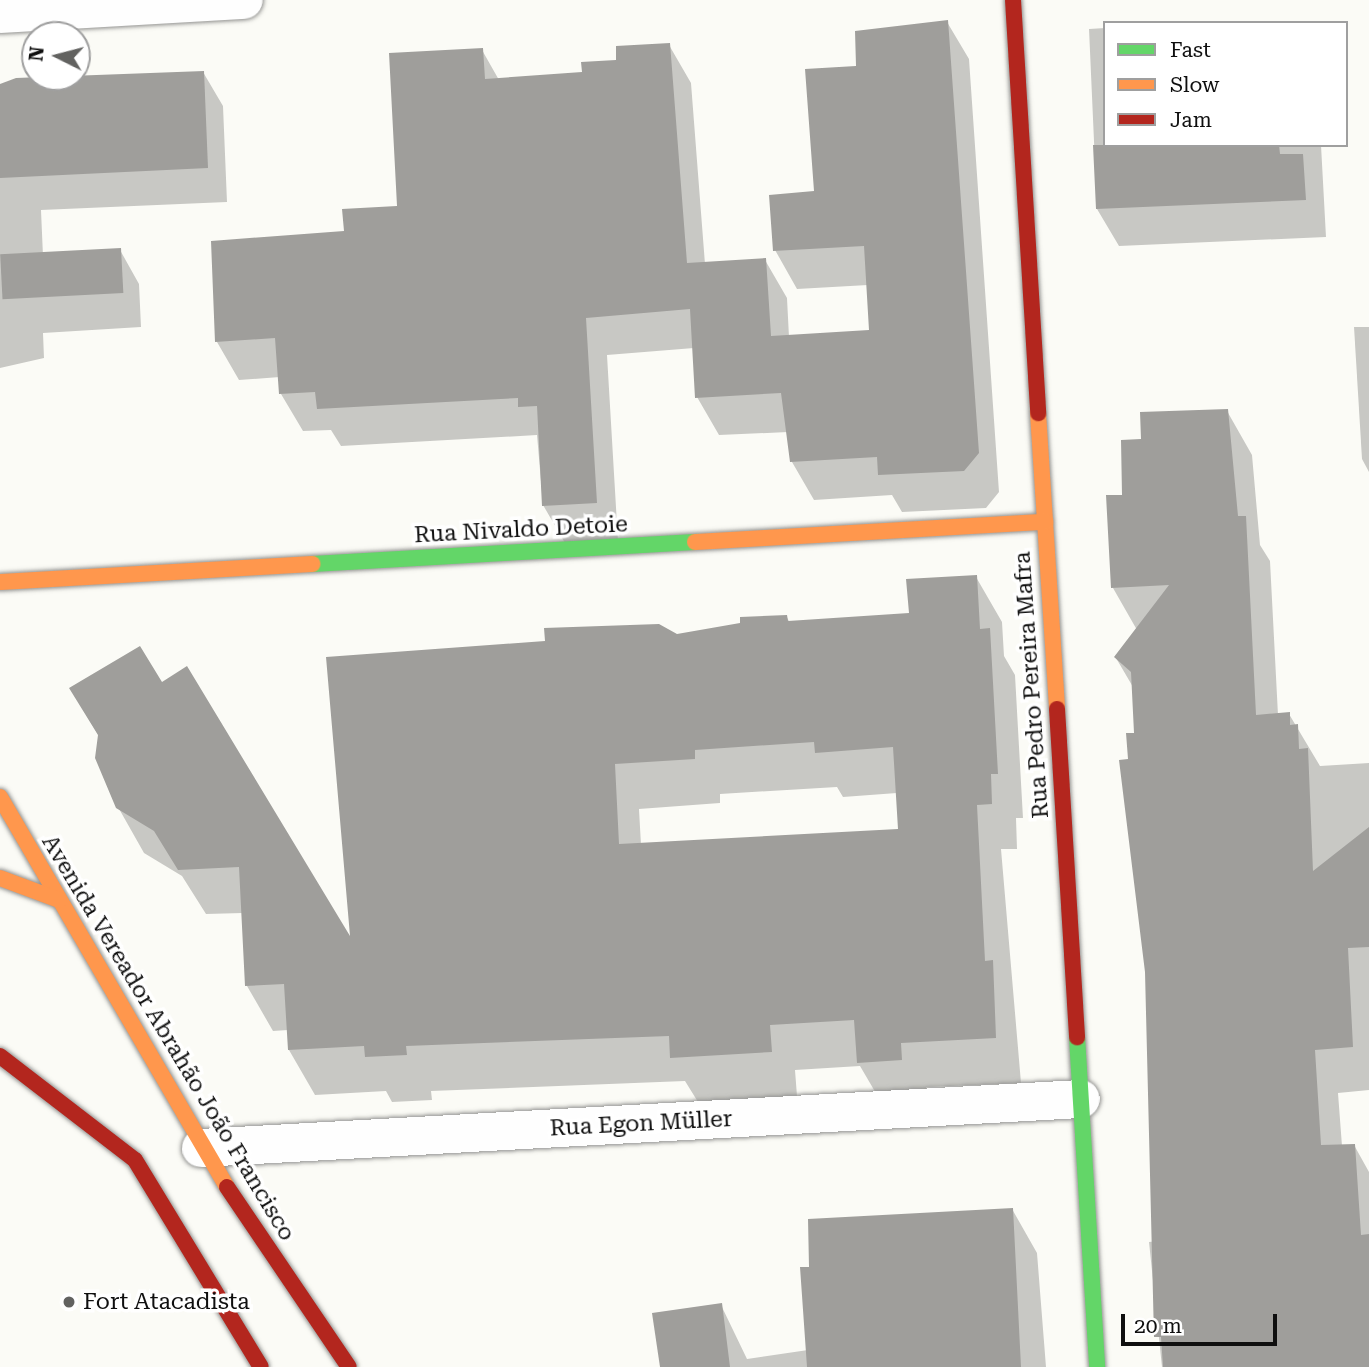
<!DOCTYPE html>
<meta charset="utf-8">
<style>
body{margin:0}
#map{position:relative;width:1369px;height:1367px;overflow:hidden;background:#fbfbf6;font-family:"Roboto Serif",serif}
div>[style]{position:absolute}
.shadow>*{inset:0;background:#0003}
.building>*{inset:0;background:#9f9e9b;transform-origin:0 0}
.roads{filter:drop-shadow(0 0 2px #959593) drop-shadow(0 0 2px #959593)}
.street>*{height:38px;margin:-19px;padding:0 19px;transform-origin:19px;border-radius:19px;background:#fefefe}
.fast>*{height:16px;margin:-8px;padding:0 8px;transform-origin:8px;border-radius:8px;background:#63d668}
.slow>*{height:16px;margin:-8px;padding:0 8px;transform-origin:8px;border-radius:8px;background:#ff974d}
.jam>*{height:16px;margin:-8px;padding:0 8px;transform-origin:8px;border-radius:8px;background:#b3261e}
.dots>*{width:19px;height:19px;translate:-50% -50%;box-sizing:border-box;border:4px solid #fff;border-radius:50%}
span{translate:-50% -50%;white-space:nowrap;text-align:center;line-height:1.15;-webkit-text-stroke:7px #fff;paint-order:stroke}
.street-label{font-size:23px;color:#0f0f0f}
.poi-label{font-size:23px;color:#0f0f0f}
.left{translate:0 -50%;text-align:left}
.legend{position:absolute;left:1103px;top:21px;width:245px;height:126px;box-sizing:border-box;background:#fff;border:2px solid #9f9f9f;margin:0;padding:9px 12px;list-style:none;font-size:21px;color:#0f0f0f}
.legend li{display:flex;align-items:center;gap:14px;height:35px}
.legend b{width:35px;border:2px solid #9f9f9f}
.north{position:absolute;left:21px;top:21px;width:70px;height:70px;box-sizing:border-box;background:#fff;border:2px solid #9f9f9f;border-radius:50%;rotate:276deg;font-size:19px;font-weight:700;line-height:28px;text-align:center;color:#0f0f0f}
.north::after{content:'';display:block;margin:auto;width:24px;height:32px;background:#626260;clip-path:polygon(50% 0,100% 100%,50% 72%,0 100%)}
.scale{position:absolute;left:1121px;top:1314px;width:156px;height:32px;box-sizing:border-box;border:4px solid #0f0f0f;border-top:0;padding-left:9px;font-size:21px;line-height:24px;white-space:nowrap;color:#0f0f0f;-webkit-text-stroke:5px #fff;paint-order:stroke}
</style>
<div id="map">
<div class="shadow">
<div style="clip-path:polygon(947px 22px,969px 59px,999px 492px,986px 508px,902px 512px,892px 495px,814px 500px,792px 462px,788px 432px,719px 435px,697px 397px,694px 348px,607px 355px,618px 541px,565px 543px,543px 505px,537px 435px,341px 446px,331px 430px,303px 431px,281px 394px,280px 377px,239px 380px,217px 342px,213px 243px,346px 232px,399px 208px,482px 50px,499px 80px,584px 74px,669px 45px,691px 83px,705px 264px,765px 260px,787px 298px,789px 337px,871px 332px,868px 285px,797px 289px,775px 250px,816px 193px,858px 67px)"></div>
<div style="clip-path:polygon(1105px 28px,1105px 145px,1321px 145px,1326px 237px,1119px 246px,1097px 209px,1089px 29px)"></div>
<div style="clip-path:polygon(203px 72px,223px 106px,227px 202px,41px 210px,43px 256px,120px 250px,139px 284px,141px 327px,43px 333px,44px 358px,0 368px,0 86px)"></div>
<div style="clip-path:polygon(1354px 327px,1369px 327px,1369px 472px,1362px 459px)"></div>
<div style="clip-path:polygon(1227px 411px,1252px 455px,1260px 545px,1270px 561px,1278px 715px,1289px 714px,1320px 766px,1369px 763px,1369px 1090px,1338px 1093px,1342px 1146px,1354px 1145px,1369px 1172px,1369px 1367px,1162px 1367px,1149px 1242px,1158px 1241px,1133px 687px,1116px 658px,1137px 630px,1113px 588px,1124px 497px,1143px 441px)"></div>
<div style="clip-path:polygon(evenodd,976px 577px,1002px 622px,1004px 656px,1015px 675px,1023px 818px,1016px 818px,1017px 849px,1001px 849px,1021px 1083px,926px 1087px,927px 1104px,884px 1107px,860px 1066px,795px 1070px,797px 1096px,698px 1102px,685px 1081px,431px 1091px,432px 1100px,392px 1102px,386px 1091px,315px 1095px,289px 1050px,288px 1030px,273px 1031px,247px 986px,243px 913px,206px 914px,182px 876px,144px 853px,118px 807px,100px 738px,71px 689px,161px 684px,352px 943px,676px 636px,786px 616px,790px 623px,911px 615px,976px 577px,837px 787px,843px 797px,897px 793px,900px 831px,641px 845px,639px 809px,720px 803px,720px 794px,837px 787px)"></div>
<div style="clip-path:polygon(1012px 1209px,1037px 1253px,1046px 1367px,661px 1367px,721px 1305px,747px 1359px,808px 1350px,811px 1268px)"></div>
</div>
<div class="building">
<div style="clip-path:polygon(948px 20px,979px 453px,964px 471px,878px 475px,877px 457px,790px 462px,781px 393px,695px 398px,690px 309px,586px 318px,597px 503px,542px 506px,537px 406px,518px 407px,518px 398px,317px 409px,315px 392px,279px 394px,275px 338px,215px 342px,211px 241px,344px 231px,342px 209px,397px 206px,389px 53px,483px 48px,485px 79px,582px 72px,581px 62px,616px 60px,616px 46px,670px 43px,687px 263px,766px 258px,771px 336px,869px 330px,864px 246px,773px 251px,769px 195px,814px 191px,805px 69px,856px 66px,855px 31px)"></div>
<div style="clip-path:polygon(204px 71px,208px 168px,0 178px,0 84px,16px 78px)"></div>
<div style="clip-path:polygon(1093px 145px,1279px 145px,1280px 154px,1303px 154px,1306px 200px,1096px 209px)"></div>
<div style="left:121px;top:248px;width:45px;height:121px;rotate:87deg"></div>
<div style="clip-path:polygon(1228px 409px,1238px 516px,1246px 516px,1256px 715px,1290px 712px,1290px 725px,1298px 724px,1299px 749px,1308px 748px,1313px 871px,1369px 827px,1369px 947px,1348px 948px,1353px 1047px,1315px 1050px,1321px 1145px,1355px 1144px,1361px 1235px,1369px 1234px,1369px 1367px,1163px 1367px,1161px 1337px,1154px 1337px,1145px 972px,1119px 760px,1128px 759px,1126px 733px,1134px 733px,1131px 672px,1114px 657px,1169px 585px,1111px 588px,1106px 495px,1122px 495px,1121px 440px,1141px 439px,1140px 412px)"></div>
<div style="clip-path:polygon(evenodd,977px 575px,980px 629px,990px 628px,998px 774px,991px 774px,992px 804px,977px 805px,985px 961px,993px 960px,996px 1038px,901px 1043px,902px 1060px,857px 1063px,854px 1020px,770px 1025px,772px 1052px,670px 1058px,669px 1036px,406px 1046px,407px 1055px,365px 1057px,364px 1046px,288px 1050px,284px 984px,245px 986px,239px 867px,178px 870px,154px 831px,116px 808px,95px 758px,98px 735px,69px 688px,140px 646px,162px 682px,187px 666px,350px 936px,326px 657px,545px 641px,544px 628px,659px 624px,677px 634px,740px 623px,740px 617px,787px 615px,788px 621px,909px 613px,906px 579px,977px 575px,814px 742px,815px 753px,893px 747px,898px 829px,619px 844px,615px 764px,695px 759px,695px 750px,814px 742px)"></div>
<div style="clip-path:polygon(1013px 1208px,1021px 1367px,807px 1367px,800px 1267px,809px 1267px,808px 1219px)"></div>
<div style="clip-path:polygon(722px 1303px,730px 1367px,660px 1367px,652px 1313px)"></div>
</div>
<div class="roads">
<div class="street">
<div style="left:0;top:14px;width:244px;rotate:-3.3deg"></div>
<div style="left:201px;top:1148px;width:881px;rotate:-3.19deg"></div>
</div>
<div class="fast">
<div style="left:312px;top:564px;width:384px;rotate:-3.3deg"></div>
<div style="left:1077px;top:1037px;width:331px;rotate:86.5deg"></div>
</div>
<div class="slow">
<div style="left:1038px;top:413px;width:297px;rotate:86.3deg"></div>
<div style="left:695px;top:542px;width:351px;rotate:-3.3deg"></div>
<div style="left:0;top:582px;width:313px;rotate:-3.3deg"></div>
<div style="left:0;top:797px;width:451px;rotate:59.8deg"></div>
<div style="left:0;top:878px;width:63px;rotate:20.4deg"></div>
</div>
<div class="jam">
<div style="left:1013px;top:0;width:414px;rotate:86.5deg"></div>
<div style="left:1057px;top:709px;width:329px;rotate:86.5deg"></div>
<div style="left:0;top:1056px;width:170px;rotate:37.6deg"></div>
<div style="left:135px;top:1160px;width:242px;rotate:58.7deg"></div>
<div style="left:227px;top:1187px;width:217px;rotate:55.9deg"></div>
</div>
</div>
<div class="dots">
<div style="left:69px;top:1302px;background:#626260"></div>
</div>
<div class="street-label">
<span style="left:521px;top:530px;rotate:-3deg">Rua Nivaldo Detoie</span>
<span style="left:1032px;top:685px;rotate:-94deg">Rua Pedro Pereira Mafra</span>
<span style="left:168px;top:1038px;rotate:59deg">Avenida Vereador Abrahão João Francisco</span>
<span style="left:641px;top:1124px;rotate:-3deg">Rua Egon Müller</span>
</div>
<div class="poi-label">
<span class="left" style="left:83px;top:1302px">Fort Atacadista</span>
</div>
<ul class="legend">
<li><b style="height:9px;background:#63d668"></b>Fast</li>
<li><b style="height:9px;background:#ff974d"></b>Slow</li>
<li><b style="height:9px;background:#b3261e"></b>Jam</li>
</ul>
<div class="north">N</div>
<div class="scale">20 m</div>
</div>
